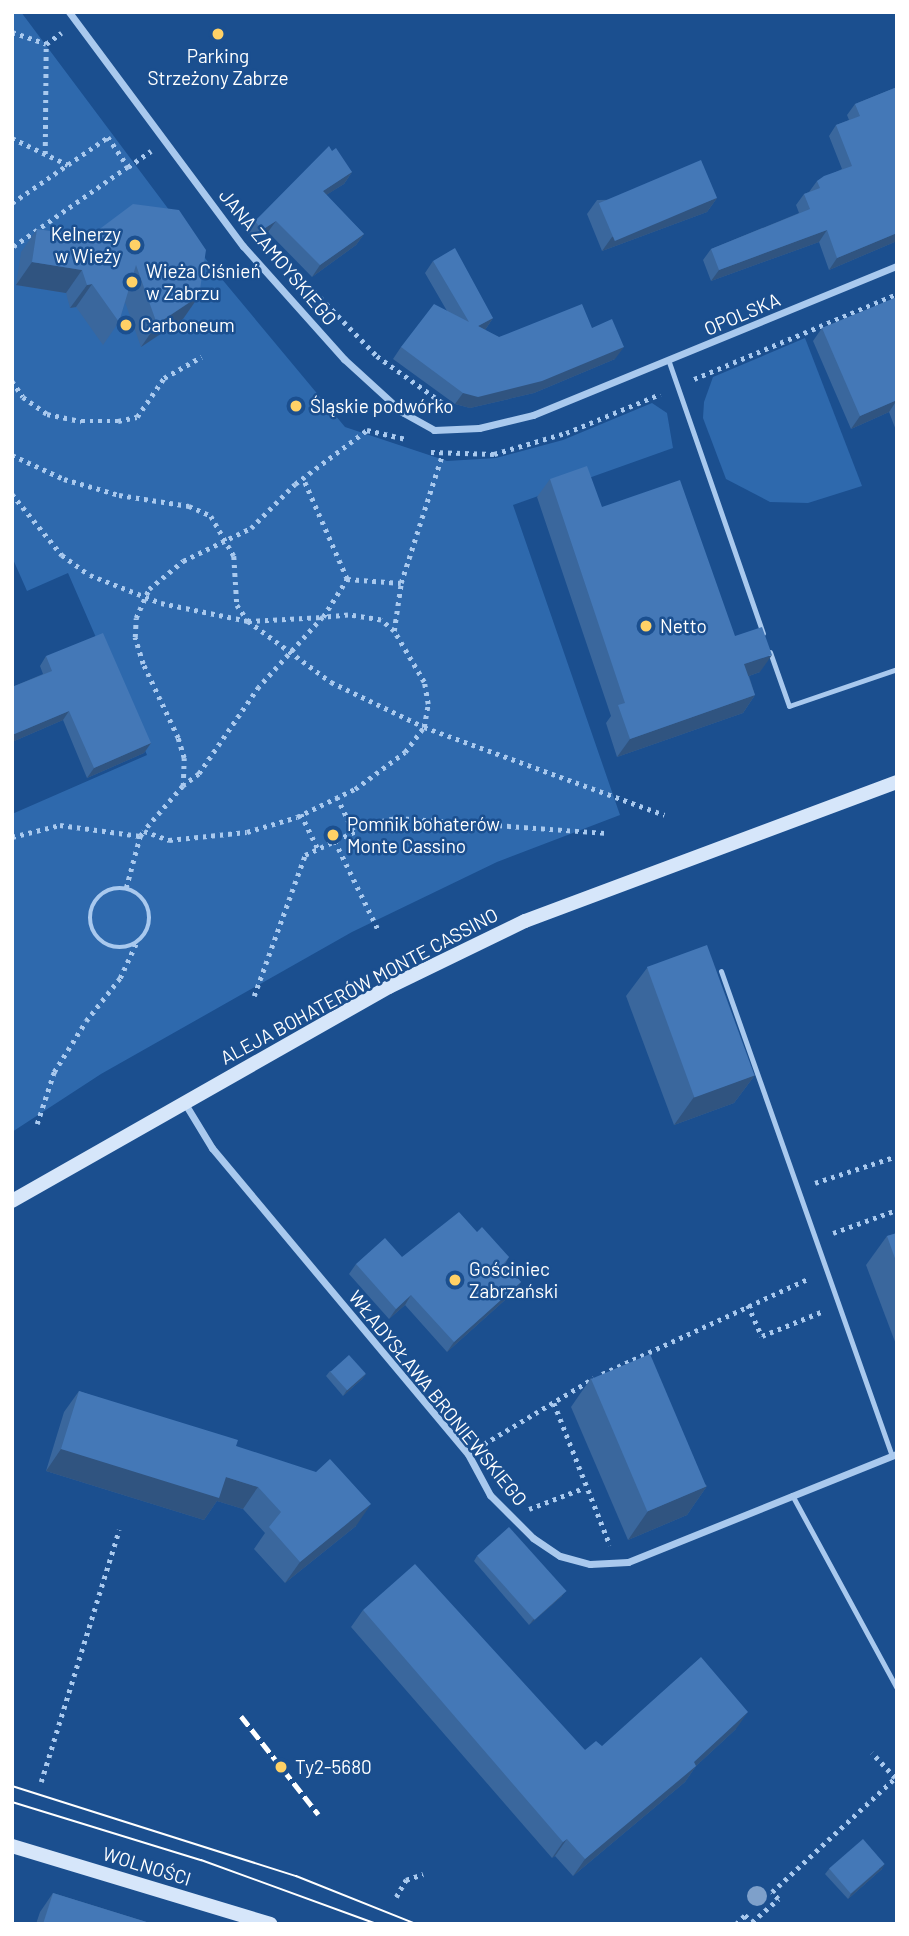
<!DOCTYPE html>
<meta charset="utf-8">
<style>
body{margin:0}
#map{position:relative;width:909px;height:1936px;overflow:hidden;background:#1b4f8f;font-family:Barlow,sans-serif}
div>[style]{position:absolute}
.green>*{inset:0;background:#2e69ad}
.path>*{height:4.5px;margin-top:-2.25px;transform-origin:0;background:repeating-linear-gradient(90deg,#a9c9ee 0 3.5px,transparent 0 8.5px)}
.path>.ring{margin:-2.25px;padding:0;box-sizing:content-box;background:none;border:4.5px solid #a9c9ee;border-radius:50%}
.lane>*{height:5px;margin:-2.5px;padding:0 2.5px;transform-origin:2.5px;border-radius:2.5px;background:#a9c9ee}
.street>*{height:7px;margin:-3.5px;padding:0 3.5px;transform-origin:3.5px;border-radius:3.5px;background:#a9c9ee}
.secondary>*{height:14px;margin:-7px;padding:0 7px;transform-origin:7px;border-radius:7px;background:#d6e6fa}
.tram>*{height:2px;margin:-1px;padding:0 1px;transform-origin:1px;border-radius:1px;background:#fff}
.rail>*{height:5px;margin-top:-2.5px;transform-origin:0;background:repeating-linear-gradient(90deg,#fff 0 12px,transparent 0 17px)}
.trees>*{width:20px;height:20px;margin:-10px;border-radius:50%;background:#7ea0ca}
.wall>*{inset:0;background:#3a679d}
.shaded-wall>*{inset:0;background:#305480}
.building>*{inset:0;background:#4478b7;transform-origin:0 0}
.dots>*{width:19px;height:19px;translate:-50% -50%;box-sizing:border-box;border:4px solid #1b4f8f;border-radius:50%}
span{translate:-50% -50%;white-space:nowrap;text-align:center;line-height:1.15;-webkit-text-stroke:5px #1b4f8f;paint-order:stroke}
.poi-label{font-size:19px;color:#fff}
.right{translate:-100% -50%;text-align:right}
.left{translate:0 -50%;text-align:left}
.street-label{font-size:19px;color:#fff}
.frame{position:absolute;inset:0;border:14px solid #fff;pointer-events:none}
</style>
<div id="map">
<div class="green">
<div style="clip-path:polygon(12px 12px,21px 12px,211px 266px,345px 427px,447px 461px,496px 458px,563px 440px,652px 403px,667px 413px,673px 448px,513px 505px,620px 815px,497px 862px,352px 932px,101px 1074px,12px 1132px,12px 814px,147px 755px,68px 573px,27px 591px,12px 557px)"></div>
<div style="clip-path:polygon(805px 338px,862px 486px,808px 503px,770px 502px,726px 479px,703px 418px,704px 402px,713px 377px)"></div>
</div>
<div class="path">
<div style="left:12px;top:32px;width:36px;rotate:19deg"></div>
<div style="left:46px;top:44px;width:19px;rotate:-36deg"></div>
<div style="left:12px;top:138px;width:62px;rotate:25.7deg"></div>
<div style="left:45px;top:154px;width:110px;rotate:-89.5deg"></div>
<div style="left:128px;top:167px;width:28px;rotate:-35deg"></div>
<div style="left:12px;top:203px;width:116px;rotate:-34.5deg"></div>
<div style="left:108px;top:137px;width:36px;rotate:56deg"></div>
<div style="left:128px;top:167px;width:141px;rotate:145.1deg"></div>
<div style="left:314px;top:291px;width:91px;rotate:45.9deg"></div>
<div style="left:377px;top:356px;width:90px;rotate:35.5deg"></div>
<div style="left:694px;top:379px;width:220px;rotate:-22.7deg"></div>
<div style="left:12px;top:381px;width:19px;rotate:55deg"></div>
<div style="left:23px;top:397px;width:29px;rotate:35deg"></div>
<div style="left:47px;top:414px;width:35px;rotate:12deg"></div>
<div style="left:81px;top:421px;width:37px"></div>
<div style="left:118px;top:421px;width:19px;rotate:-12deg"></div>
<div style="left:137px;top:417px;width:47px;rotate:-55.3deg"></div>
<div style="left:164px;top:378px;width:43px;rotate:-29.6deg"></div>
<div style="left:431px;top:452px;width:63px;rotate:1.8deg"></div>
<div style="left:494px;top:454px;width:75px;rotate:-16.3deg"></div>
<div style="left:566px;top:433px;width:102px;rotate:-22.5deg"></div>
<div style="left:12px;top:455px;width:57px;rotate:24.8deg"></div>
<div style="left:64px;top:479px;width:57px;rotate:16.2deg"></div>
<div style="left:119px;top:495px;width:71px;rotate:8.9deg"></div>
<div style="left:189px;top:506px;width:24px;rotate:24deg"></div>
<div style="left:211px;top:516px;width:46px;rotate:60.1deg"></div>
<div style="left:234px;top:556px;width:49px;rotate:86.5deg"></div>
<div style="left:237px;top:605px;width:19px;rotate:55deg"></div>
<div style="left:248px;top:621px;width:75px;rotate:-3.1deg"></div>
<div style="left:323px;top:617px;width:45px;rotate:-57.7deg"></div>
<div style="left:347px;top:579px;width:109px;rotate:-113.7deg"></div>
<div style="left:12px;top:494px;width:79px;rotate:50.7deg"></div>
<div style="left:62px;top:555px;width:34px;rotate:36deg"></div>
<div style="left:90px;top:575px;width:76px;rotate:21.5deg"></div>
<div style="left:161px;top:603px;width:89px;rotate:11.7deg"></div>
<div style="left:248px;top:621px;width:103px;rotate:36.3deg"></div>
<div style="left:331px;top:682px;width:103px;rotate:25.8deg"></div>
<div style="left:424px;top:727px;width:256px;rotate:20.1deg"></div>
<div style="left:347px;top:579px;width:54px;rotate:4.2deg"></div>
<div style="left:394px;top:631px;width:49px;rotate:-81.7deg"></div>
<div style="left:401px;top:583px;width:134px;rotate:-72.2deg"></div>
<div style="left:183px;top:786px;width:28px;rotate:-88deg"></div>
<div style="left:184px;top:758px;width:21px;rotate:-107deg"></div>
<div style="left:178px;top:738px;width:82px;rotate:-115.3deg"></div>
<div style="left:143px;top:664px;width:28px;rotate:-107deg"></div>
<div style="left:135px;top:637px;width:19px;rotate:-87deg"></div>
<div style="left:136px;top:618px;width:32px;rotate:-66deg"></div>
<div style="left:149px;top:589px;width:44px;rotate:-39.5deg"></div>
<div style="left:183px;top:561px;width:76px;rotate:-25.9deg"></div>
<div style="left:251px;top:528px;width:62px;rotate:-45deg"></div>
<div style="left:295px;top:484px;width:90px;rotate:-36.9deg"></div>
<div style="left:367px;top:430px;width:39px;rotate:13deg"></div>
<div style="left:337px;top:797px;width:39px;rotate:64deg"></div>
<div style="left:301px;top:814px;width:39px;rotate:64deg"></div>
<div style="left:12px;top:837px;width:49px;rotate:-14deg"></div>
<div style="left:60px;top:825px;width:81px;rotate:7.8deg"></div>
<div style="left:140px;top:836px;width:6px;rotate:-51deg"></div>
<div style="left:144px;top:831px;width:27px;rotate:20deg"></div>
<div style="left:169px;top:840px;width:78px;rotate:-5.9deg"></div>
<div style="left:247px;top:832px;width:52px;rotate:-16.7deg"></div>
<div style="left:297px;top:817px;width:64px;rotate:-25.8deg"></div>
<div style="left:355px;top:789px;width:62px;rotate:-36.5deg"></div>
<div style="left:405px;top:752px;width:31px;rotate:-53deg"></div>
<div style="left:424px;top:727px;width:23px;rotate:-80deg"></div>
<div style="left:428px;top:704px;width:22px;rotate:-100deg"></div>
<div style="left:424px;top:682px;width:59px;rotate:-120.5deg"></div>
<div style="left:394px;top:631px;width:17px;rotate:-140deg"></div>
<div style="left:381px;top:620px;width:33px;rotate:-171deg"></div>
<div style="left:348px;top:615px;width:25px;rotate:175deg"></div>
<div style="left:323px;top:617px;width:95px;rotate:132.4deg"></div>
<div style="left:259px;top:687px;width:106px;rotate:124.6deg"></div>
<div style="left:199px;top:774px;width:20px;rotate:143deg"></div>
<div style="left:183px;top:786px;width:60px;rotate:130.9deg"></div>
<div style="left:335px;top:841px;width:98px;rotate:64deg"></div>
<div style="left:126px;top:888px;width:54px;rotate:-74.9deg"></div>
<div class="ring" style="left:90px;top:888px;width:55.5px;height:55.5px"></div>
<div style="left:254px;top:996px;width:150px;rotate:-70.1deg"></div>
<div style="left:305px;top:855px;width:75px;rotate:-25.2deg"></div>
<div style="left:373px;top:823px;width:25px;rotate:-12deg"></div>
<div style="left:397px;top:818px;width:208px;rotate:4.1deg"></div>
<div style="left:37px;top:1124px;width:55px;rotate:-71.9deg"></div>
<div style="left:54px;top:1072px;width:60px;rotate:-57.9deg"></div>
<div style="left:86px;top:1021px;width:55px;rotate:-51.7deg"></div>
<div style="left:120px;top:978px;width:38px;rotate:-65deg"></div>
<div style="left:815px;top:1183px;width:86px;rotate:-18.2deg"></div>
<div style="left:833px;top:1233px;width:68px;rotate:-19.8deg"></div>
<div style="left:748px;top:1305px;width:34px;rotate:66deg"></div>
<div style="left:762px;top:1336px;width:64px;rotate:-22.1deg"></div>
<div style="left:602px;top:1374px;width:229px;rotate:-24.8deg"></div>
<div style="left:554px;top:1403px;width:153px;rotate:68.5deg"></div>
<div style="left:484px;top:1444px;width:128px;rotate:-31deg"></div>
<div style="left:529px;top:1509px;width:59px;rotate:-20.9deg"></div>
<div style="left:41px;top:1782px;width:264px;rotate:-72.8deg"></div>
<div style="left:396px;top:1897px;width:20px;rotate:-60deg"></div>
<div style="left:406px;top:1880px;width:18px;rotate:-19deg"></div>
<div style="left:736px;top:1924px;width:13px;rotate:-45deg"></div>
<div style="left:745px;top:1915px;width:10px;rotate:45deg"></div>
<div style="left:752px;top:1922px;width:35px;rotate:-41deg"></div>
<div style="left:778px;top:1899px;width:9px;rotate:-131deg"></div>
<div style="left:772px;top:1892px;width:168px;rotate:-42.8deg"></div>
<div style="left:895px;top:1778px;width:34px;rotate:-133deg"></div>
</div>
<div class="lane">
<div style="left:669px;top:362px;width:287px;rotate:70.9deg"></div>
<div style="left:770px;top:652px;width:57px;rotate:70.6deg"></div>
<div style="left:789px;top:706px;width:114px;rotate:-18.9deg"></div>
<div style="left:721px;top:971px;width:514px;rotate:70.58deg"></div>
<div style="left:792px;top:1495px;width:220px;rotate:61.5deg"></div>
</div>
<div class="street">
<div style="left:69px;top:12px;width:292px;rotate:53.4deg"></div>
<div style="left:243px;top:246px;width:152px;rotate:48.2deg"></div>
<div style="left:344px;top:359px;width:79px;rotate:42.4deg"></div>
<div style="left:402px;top:412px;width:37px;rotate:29deg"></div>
<div style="left:434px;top:430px;width:45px;rotate:-2.5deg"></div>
<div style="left:479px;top:428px;width:56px;rotate:-13.5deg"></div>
<div style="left:533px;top:415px;width:393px;rotate:-22.3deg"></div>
<div style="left:184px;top:1102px;width:54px;rotate:58.7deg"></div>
<div style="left:212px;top:1148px;width:399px;rotate:50.1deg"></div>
<div style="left:468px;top:1454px;width:47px;rotate:61.8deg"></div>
<div style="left:490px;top:1495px;width:61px;rotate:45deg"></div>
<div style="left:533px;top:1538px;width:32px;rotate:34deg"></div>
<div style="left:560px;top:1556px;width:31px;rotate:15deg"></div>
<div style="left:590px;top:1564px;width:38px;rotate:-3deg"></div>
<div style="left:628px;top:1562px;width:290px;rotate:-21.9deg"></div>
</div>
<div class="secondary">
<div style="left:12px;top:1201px;width:434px;rotate:-29.6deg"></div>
<div style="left:389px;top:987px;width:151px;rotate:-25.9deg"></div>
<div style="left:525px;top:921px;width:397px;rotate:-20.5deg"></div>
<div style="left:12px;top:1846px;width:270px;rotate:16.8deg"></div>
</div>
<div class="tram">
<div style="left:12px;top:1786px;width:298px;rotate:17.6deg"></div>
<div style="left:296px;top:1876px;width:129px;rotate:21.8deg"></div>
<div style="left:12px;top:1802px;width:198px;rotate:17.1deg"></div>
<div style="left:201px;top:1860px;width:187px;rotate:20deg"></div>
</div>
<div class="rail">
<div style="left:241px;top:1716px;width:125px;rotate:51.8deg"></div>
</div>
<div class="trees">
<div style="left:757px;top:1896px"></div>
</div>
<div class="wall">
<div style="clip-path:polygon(897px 87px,897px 241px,829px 270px,819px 242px,711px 281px,703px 260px,711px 249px,799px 213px,796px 205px,804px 194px,809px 192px,817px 181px,842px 169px,829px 136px,836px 125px,849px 120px,847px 115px,855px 104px)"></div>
<div style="clip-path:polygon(332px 151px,352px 172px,344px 184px,326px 195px,364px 234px,356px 245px,312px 277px,268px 232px,255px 241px,247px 232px,255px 221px)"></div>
<div style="clip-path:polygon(717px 198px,707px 212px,602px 251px,587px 214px,597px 200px)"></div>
<div style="clip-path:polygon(37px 229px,89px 237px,199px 296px,183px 319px,141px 347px,125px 302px,119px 322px,103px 345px,76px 307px,70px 308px,66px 293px,16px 285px,21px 252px)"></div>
<div style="clip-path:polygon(433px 261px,493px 318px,485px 330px,499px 337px,592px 328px,615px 359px,534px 393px,470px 408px,455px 404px,393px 359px,401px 347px,447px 311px,425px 273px)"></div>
<div style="clip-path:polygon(897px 297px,897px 433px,889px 412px,851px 429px,813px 341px,822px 328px)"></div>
<div style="clip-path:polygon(550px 479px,602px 507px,735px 636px,760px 672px,749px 676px,755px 695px,743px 713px,617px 757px,606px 723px,611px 716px,537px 497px)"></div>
<div style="clip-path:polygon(46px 656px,151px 743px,144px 753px,87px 778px,63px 720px,12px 742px,12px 687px,43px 674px,40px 666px)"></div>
<div style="clip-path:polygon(647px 968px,755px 1075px,734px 1103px,674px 1125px,626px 996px)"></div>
<div style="clip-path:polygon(477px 1232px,509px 1257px,505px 1264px,521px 1282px,514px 1292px,447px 1352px,405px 1305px,389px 1319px,349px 1274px,356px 1264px,402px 1257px)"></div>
<div style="clip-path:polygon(897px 1233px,897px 1347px,866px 1265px,887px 1236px)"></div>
<div style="clip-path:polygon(330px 1371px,366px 1374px,362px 1379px,343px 1396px,326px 1376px)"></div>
<div style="clip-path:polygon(591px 1378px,707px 1486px,687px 1515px,628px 1540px,571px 1407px)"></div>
<div style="clip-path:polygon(79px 1391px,236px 1446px,356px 1526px,285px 1583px,254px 1549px,265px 1533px,243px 1509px,217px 1501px,204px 1520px,46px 1471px,64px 1412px)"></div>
<div style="clip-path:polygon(477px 1556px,562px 1596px,529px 1625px,474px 1561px)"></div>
<div style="clip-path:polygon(363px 1610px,585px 1750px,602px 1746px,736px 1729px,696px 1766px,685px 1782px,573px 1876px,555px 1856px,552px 1858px,351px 1627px)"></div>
<div style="clip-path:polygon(829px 1869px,882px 1869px,848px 1899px,825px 1874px)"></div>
<div style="clip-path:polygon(53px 1893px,153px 1924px,36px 1924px,40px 1912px)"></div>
</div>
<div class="shaded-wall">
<div style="clip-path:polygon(352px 172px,344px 184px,315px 202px,323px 191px)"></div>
<div style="clip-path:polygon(717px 198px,707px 212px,602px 251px,612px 237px)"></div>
<div style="clip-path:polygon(276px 221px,268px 232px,255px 241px,262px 230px)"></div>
<div style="clip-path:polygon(827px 230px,819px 242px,711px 281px,719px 270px)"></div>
<div style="clip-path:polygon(897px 233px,897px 241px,829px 270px,837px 258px)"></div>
<div style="clip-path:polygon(364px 234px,356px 245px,312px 277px,320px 265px)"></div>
<div style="clip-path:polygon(32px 262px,82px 270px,66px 293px,16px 285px)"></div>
<div style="clip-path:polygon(92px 284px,76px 307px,70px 308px,87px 285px)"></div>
<div style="clip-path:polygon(199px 296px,183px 319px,141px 347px,157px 324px)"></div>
<div style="clip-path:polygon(493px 318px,485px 330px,478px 326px)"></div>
<div style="clip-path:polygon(624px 347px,615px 359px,534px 393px,470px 408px,455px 404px,463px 393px)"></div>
<div style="clip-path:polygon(897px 400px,889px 412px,851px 429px,860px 416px)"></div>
<div style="clip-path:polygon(772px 655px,760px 672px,732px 682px,744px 664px)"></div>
<div style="clip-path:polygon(755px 695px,743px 713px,617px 757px,630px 739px)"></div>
<div style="clip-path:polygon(69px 711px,63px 720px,12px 742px,12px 735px)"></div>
<div style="clip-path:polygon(151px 743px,144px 753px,87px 778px,94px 768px)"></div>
<div style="clip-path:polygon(755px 1075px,734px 1103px,674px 1125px,694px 1097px)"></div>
<div style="clip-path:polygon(521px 1282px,514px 1292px,447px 1352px,454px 1342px)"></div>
<div style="clip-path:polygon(411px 1295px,405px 1305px,389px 1319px,396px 1309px)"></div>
<div style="clip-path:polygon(366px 1374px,362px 1379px,343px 1396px,347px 1390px)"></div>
<div style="clip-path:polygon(61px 1449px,226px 1477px,258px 1487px,243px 1509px,217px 1501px,204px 1520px,46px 1471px)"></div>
<div style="clip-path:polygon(707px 1486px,687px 1515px,628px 1540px,648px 1511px)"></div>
<div style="clip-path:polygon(371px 1504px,356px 1526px,285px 1583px,300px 1562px)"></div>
<div style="clip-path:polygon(566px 1591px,562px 1596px,529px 1625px,533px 1620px)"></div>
<div style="clip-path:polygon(748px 1712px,736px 1729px,696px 1766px,685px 1782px,573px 1876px,585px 1859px)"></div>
<div style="clip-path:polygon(567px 1839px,555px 1856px,552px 1858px,563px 1842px)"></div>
<div style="clip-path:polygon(885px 1864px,882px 1869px,848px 1899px,851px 1894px)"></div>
</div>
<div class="building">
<div style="clip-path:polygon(897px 87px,897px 233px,837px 258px,827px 230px,719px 270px,711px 249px,810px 209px,804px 194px,820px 188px,817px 181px,824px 176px,852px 166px,836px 125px,860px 116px,855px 104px)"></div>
<div style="clip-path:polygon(329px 146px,332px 151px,336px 148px,352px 172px,323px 191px,364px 234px,320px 265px,276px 221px,262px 230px,255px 221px)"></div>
<div style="left:701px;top:160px;width:41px;height:111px;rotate:67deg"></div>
<div style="clip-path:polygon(133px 204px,179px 210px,206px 250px,199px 296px,157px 324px,136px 265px,119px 322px,92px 284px,87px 285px,82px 270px,32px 262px,37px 229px,89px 237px)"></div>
<div style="clip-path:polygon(455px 248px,493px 318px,478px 326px,499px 337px,582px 304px,592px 328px,612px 319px,624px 347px,542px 381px,478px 397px,463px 393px,401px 347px,434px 304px,469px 322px,433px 261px)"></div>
<div style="clip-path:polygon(897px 297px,897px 400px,860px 416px,822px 328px)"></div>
<div style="clip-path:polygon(587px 466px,602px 507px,680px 480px,735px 636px,762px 627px,772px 655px,744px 664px,755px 695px,630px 739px,618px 705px,625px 703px,550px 479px)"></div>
<div style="clip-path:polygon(103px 633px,151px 743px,94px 768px,69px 711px,12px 735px,12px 687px,52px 671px,46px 656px)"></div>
<div style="left:707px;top:945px;width:139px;height:64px;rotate:70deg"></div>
<div style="clip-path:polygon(459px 1212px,477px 1232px,482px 1227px,509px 1257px,504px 1263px,521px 1282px,454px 1342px,411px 1295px,396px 1309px,356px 1264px,385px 1238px,402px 1257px)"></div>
<div style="clip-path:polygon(897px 1233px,897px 1264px,887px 1236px)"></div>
<div style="left:650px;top:1354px;width:144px;height:64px;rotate:67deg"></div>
<div style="left:349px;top:1355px;width:25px;height:25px;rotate:48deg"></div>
<div style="clip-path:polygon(79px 1391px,238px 1440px,236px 1446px,316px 1472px,330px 1459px,371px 1504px,300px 1562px,269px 1527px,281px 1512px,258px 1487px,226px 1477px,219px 1498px,61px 1449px)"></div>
<div style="left:509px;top:1527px;width:86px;height:43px;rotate:48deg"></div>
<div style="clip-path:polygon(415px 1564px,585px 1750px,596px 1741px,602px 1746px,701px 1657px,748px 1712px,694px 1762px,696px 1766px,585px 1859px,567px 1839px,563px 1842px,363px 1610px)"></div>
<div style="left:863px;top:1839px;width:33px;height:45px;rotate:49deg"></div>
<div style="clip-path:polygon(53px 1893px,153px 1924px,43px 1924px)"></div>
</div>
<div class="dots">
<div style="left:218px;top:34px;background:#ffd166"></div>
<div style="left:135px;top:245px;background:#ffd166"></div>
<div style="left:132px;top:282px;background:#ffd166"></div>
<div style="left:126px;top:325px;background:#ffd166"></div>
<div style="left:296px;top:406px;background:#ffd166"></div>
<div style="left:646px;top:626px;background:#ffd166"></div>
<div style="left:333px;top:835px;background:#ffd166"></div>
<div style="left:455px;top:1280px;background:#ffd166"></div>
<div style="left:281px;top:1767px;background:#ffd166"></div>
</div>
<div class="poi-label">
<span style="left:218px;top:67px">Parking<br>Strzeżony Zabrze</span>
<span class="right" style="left:121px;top:245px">Kelnerzy<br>w Wieży</span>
<span class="left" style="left:146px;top:282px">Wieża Ciśnień<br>w Zabrzu</span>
<span class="left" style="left:140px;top:325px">Carboneum</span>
<span class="left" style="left:310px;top:406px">Śląskie podwórko</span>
<span class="left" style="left:660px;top:626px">Netto</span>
<span class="left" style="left:347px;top:835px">Pomnik bohaterów<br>Monte Cassino</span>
<span class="left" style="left:469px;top:1280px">Gościniec<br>Zabrzański</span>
<span class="left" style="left:295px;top:1767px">Ty2-5680</span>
</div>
<div class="street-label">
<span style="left:278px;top:257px;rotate:50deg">JANA ZAMOYSKIEGO</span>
<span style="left:742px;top:314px;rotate:-23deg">OPOLSKA</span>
<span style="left:359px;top:986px;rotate:-28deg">ALEJA BOHATERÓW MONTE CASSINO</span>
<span style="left:438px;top:1398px;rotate:51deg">WŁADYSŁAWA BRONIEWSKIEGO</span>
<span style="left:147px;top:1866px;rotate:17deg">WOLNOŚCI</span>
</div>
<div class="frame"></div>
</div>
